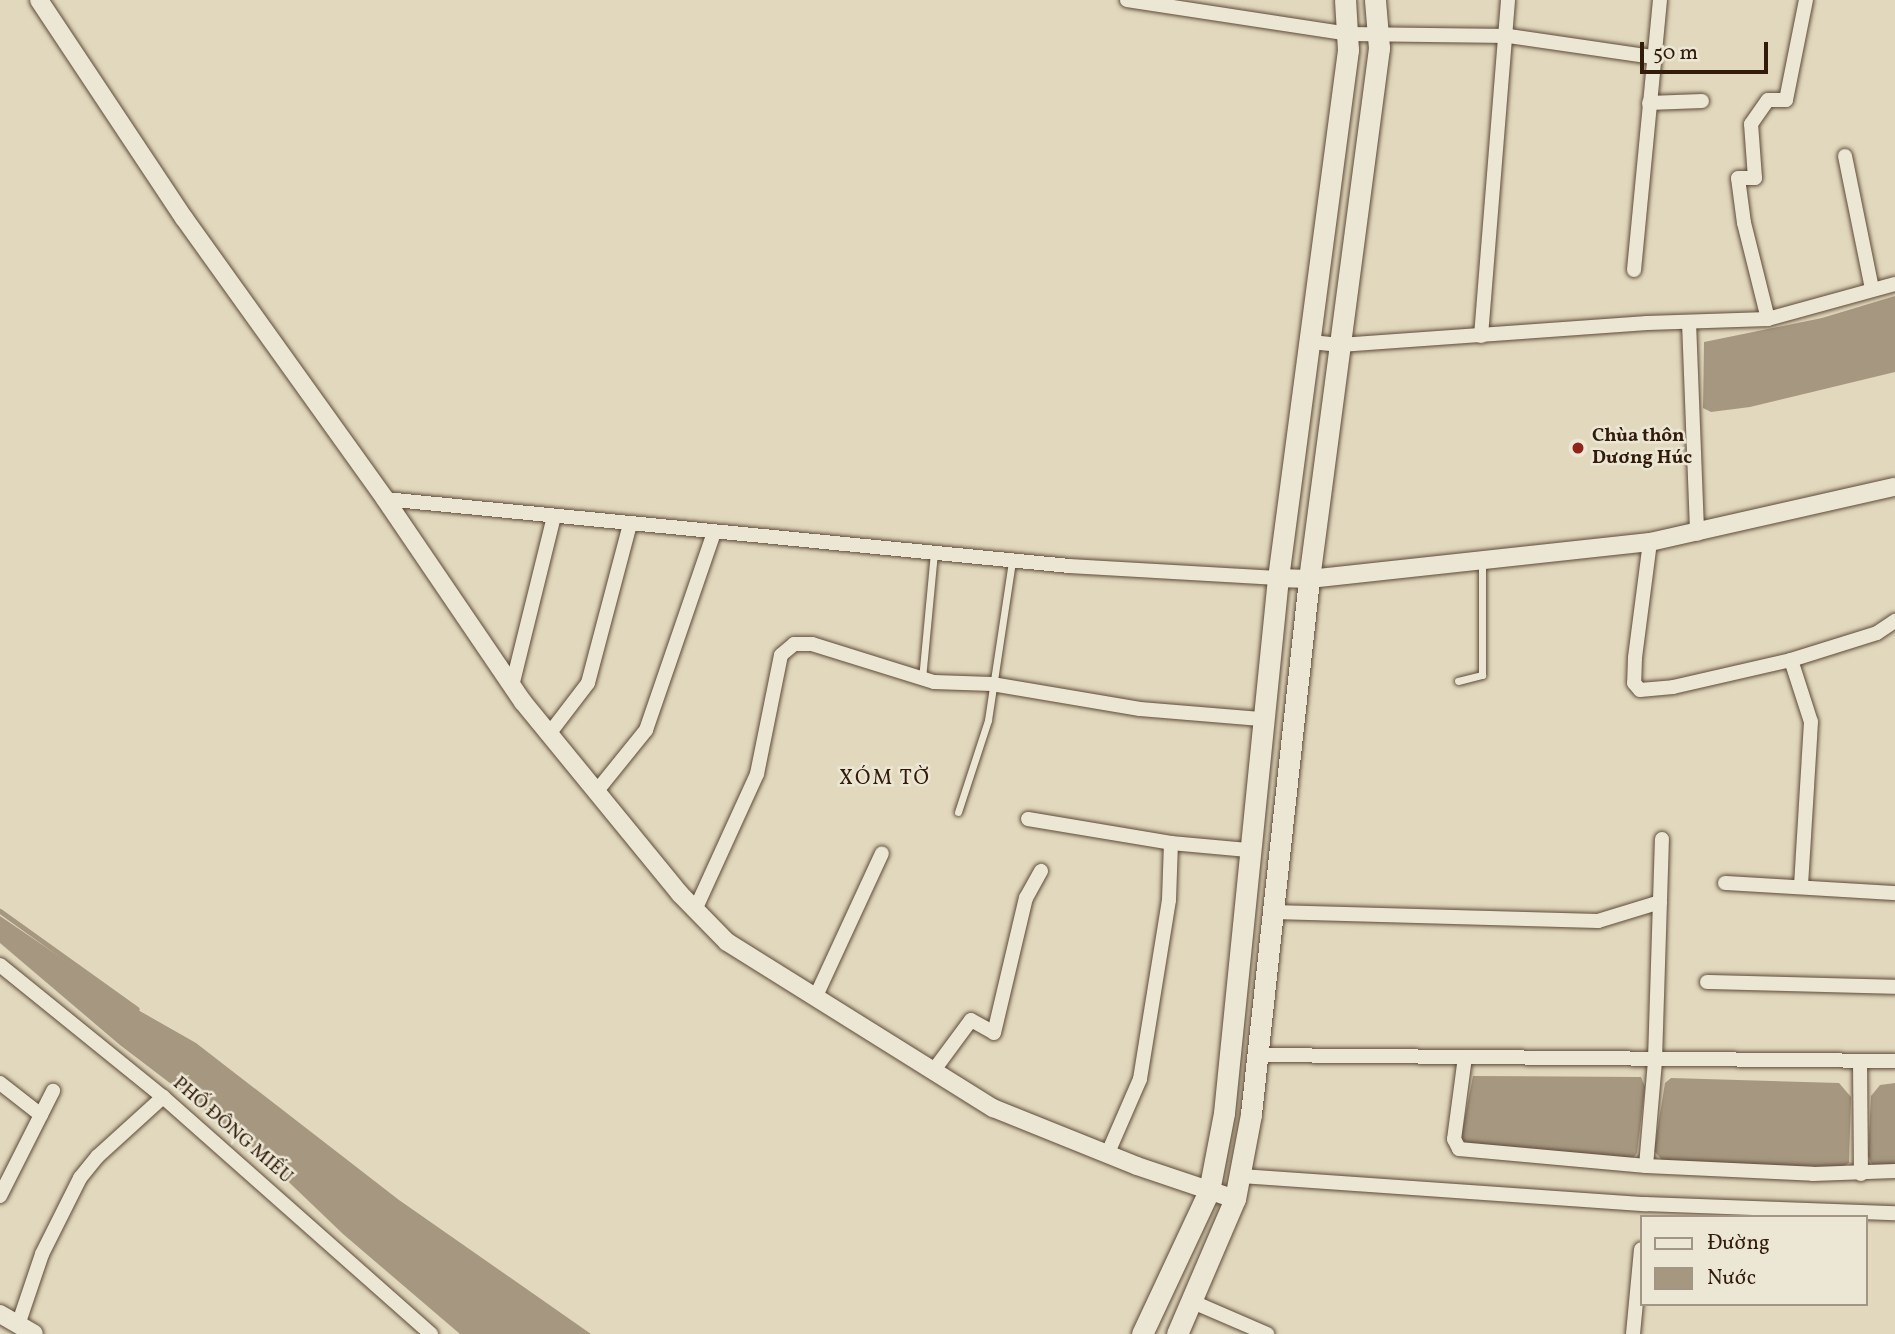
<!DOCTYPE html>
<meta charset="utf-8">
<style>
body{margin:0}
#map{position:relative;width:1895px;height:1334px;overflow:hidden;background:#e1d8bd;font-family:Vollkorn,serif}
div>[style]{position:absolute}
.water>*{inset:0;background:#a69880}
.stream>*{height:5px;margin:-2.5px;padding:0 2.5px;transform-origin:2.5px;border-radius:2.5px;background:#a69880}
.roads{filter:drop-shadow(0 0 2px #5e4a38) drop-shadow(0 0 2px #5e4a38)}
.service>*{height:7px;margin:-3.5px;padding:0 3.5px;transform-origin:3.5px;border-radius:3.5px;background:#ece6d4}
.minor>*{height:14px;margin:-7px;padding:0 7px;transform-origin:7px;border-radius:7px;background:#ece6d4}
.tertiary>*{height:18px;margin:-9px;padding:0 9px;transform-origin:9px;border-radius:9px;background:#ece6d4}
.secondary>*{height:21px;margin:-10.5px;padding:0 10.5px;transform-origin:10.5px;border-radius:10.5px;background:#ece6d4}
.dots>*{width:19px;height:19px;translate:-50% -50%;box-sizing:border-box;border:4px solid #ece6d4;border-radius:50%}
span{translate:-50% -50%;white-space:nowrap;text-align:center;line-height:1.15;-webkit-text-stroke:5px #ece6d4;paint-order:stroke}
.poi-label{font-size:19px;color:#321b0b;font-weight:700}
.left{translate:0 -50%;text-align:left}
.street-label{font-size:19px;color:#321b0b}
.neighbourhood-label{font-size:21px;color:#321b0b;letter-spacing:2px}
.legend{position:absolute;left:1640px;top:1215px;width:228px;height:91px;box-sizing:border-box;background:#ece6d4;border:2px solid #a29584;margin:0;padding:9px 12px;list-style:none;font-size:21px;color:#321b0b}
.legend li{display:flex;align-items:center;gap:14px;height:35px}
.legend b{width:35px;border:2px solid #a29584}
.scale{position:absolute;left:1640px;top:42px;width:128px;height:32px;box-sizing:border-box;border:4px solid #321b0b;border-top:0;padding-left:9px;font-size:21px;line-height:24px;white-space:nowrap;color:#321b0b;-webkit-text-stroke:5px #ece6d4;paint-order:stroke}
</style>
<div id="map">
<div class="water">
<div style="clip-path:polygon(1895px 296px,1895px 372px,1750px 407px,1711px 412px,1703px 408px,1704px 342px,1822px 318px)"></div>
<div style="clip-path:polygon(0 916px,138px 1010px,196px 1043px,399px 1200px,591px 1334px,460px 1334px,343px 1234px,246px 1141px,120px 1045px,0 943px)"></div>
<div style="clip-path:polygon(1473px 1076px,1641px 1077px,1645px 1087px,1637px 1153px,1632px 1159px,1466px 1145px,1461px 1137px)"></div>
<div style="clip-path:polygon(1671px 1078px,1839px 1083px,1851px 1097px,1849px 1163px,1840px 1168px,1663px 1161px,1654px 1151px,1665px 1083px)"></div>
<div style="clip-path:polygon(1895px 1083px,1895px 1168px,1873px 1166px,1868px 1156px,1871px 1096px,1880px 1085px)"></div>
</div>
<div class="stream">
<div style="left:0;top:911px;width:168px;rotate:35.6deg"></div>
</div>
<div class="roads">
<div class="service">
<div style="left:922px;top:679px;width:127px;rotate:-84.6deg"></div>
<div style="left:1458px;top:681px;width:25px;rotate:-14deg"></div>
<div style="left:1482px;top:675px;width:115px;rotate:-90deg"></div>
<div style="left:958px;top:812px;width:97px;rotate:-71.9deg"></div>
<div style="left:988px;top:720px;width:161px;rotate:-81.4deg"></div>
</div>
<div class="minor">
<div style="left:1127px;top:0;width:224px;rotate:8.7deg"></div>
<div style="left:1348px;top:34px;width:161px;rotate:0.7deg"></div>
<div style="left:1509px;top:36px;width:146px;rotate:8.3deg"></div>
<div style="left:1649px;top:103px;width:53px;rotate:-2.2deg"></div>
<div style="left:1845px;top:156px;width:136px;rotate:78.5deg"></div>
<div style="left:1634px;top:270px;width:271px;rotate:-84.5deg"></div>
<div style="left:1768px;top:319px;width:99px;rotate:-104deg"></div>
<div style="left:1744px;top:223px;width:45px;rotate:-97.6deg"></div>
<div style="left:1738px;top:178px;width:17px"></div>
<div style="left:1755px;top:178px;width:54px;rotate:-94.2deg"></div>
<div style="left:1751px;top:124px;width:29px;rotate:-55deg"></div>
<div style="left:1768px;top:100px;width:18px"></div>
<div style="left:1786px;top:100px;width:102px;rotate:-78.7deg"></div>
<div style="left:1689px;top:322px;width:212px;rotate:87.8deg"></div>
<div style="left:1481px;top:336px;width:337px;rotate:-85.4deg"></div>
<div style="left:1311px;top:342px;width:29px;rotate:6deg"></div>
<div style="left:1340px;top:345px;width:308px;rotate:-4.1deg"></div>
<div style="left:1647px;top:323px;width:121px;rotate:-1.9deg"></div>
<div style="left:1768px;top:319px;width:132px;rotate:-15.4deg"></div>
<div style="left:385px;top:499px;width:687px;rotate:5.59deg"></div>
<div style="left:1069px;top:566px;width:209px;rotate:3.3deg"></div>
<div style="left:1650px;top:542px;width:117px;rotate:97.4deg"></div>
<div style="left:1635px;top:658px;width:25px;rotate:92deg"></div>
<div style="left:1634px;top:683px;width:9px;rotate:49deg"></div>
<div style="left:1640px;top:690px;width:33px;rotate:-5deg"></div>
<div style="left:1673px;top:687px;width:121px;rotate:-12.9deg"></div>
<div style="left:1791px;top:660px;width:90px;rotate:-17.4deg"></div>
<div style="left:1877px;top:633px;width:22px;rotate:-34deg"></div>
<div style="left:1791px;top:660px;width:65px;rotate:72.1deg"></div>
<div style="left:1811px;top:722px;width:165px;rotate:93.5deg"></div>
<div style="left:512px;top:686px;width:175px;rotate:-76.1deg"></div>
<div style="left:549px;top:734px;width:64px;rotate:-52.6deg"></div>
<div style="left:588px;top:683px;width:164px;rotate:-75.2deg"></div>
<div style="left:596px;top:792px;width:80px;rotate:-51.1deg"></div>
<div style="left:646px;top:730px;width:209px;rotate:-71deg"></div>
<div style="left:1028px;top:819px;width:145px;rotate:9.5deg"></div>
<div style="left:1171px;top:843px;width:77px;rotate:5.2deg"></div>
<div style="left:1725px;top:883px;width:170px;rotate:3.4deg"></div>
<div style="left:695px;top:910px;width:149px;rotate:-65.5deg"></div>
<div style="left:757px;top:774px;width:121px;rotate:-78.6deg"></div>
<div style="left:781px;top:655px;width:17px;rotate:-40deg"></div>
<div style="left:794px;top:644px;width:18px"></div>
<div style="left:812px;top:644px;width:128px;rotate:17.3deg"></div>
<div style="left:934px;top:682px;width:58px;rotate:2deg"></div>
<div style="left:992px;top:684px;width:150px;rotate:9.6deg"></div>
<div style="left:1140px;top:709px;width:121px;rotate:4.7deg"></div>
<div style="left:1273px;top:912px;width:325px;rotate:1.6deg"></div>
<div style="left:1598px;top:921px;width:65px;rotate:-17deg"></div>
<div style="left:0;top:965px;width:210px;rotate:39deg"></div>
<div style="left:163px;top:1097px;width:358px;rotate:41.5deg"></div>
<div style="left:1707px;top:982px;width:188px;rotate:1.5deg"></div>
<div style="left:816px;top:996px;width:157px;rotate:-65.2deg"></div>
<div style="left:1258px;top:1055px;width:637px;rotate:0.54deg"></div>
<div style="left:1465px;top:1057px;width:83px;rotate:97.6deg"></div>
<div style="left:1454px;top:1139px;width:11px;rotate:63deg"></div>
<div style="left:1459px;top:1149px;width:188px;rotate:5.2deg"></div>
<div style="left:1646px;top:1166px;width:167px;rotate:2.7deg"></div>
<div style="left:1813px;top:1174px;width:82px;rotate:-2.1deg"></div>
<div style="left:1860px;top:1061px;width:113px;rotate:89.5deg"></div>
<div style="left:934px;top:1070px;width:62px;rotate:-53.5deg"></div>
<div style="left:971px;top:1020px;width:26px;rotate:29deg"></div>
<div style="left:994px;top:1033px;width:139px;rotate:-76.7deg"></div>
<div style="left:1026px;top:898px;width:31px;rotate:-61deg"></div>
<div style="left:0;top:1083px;width:52px;rotate:38deg"></div>
<div style="left:1107px;top:1155px;width:83px;rotate:-66.5deg"></div>
<div style="left:1140px;top:1079px;width:181px;rotate:-80.8deg"></div>
<div style="left:1169px;top:900px;width:57px;rotate:-88deg"></div>
<div style="left:1646px;top:1166px;width:106px;rotate:-85.1deg"></div>
<div style="left:1655px;top:1060px;width:221px;rotate:-88.2deg"></div>
<div style="left:1241px;top:1176px;width:405px;rotate:4deg"></div>
<div style="left:1645px;top:1204px;width:250px;rotate:2.1deg"></div>
<div style="left:0;top:1196px;width:118px;rotate:-63.2deg"></div>
<div style="left:1193px;top:1302px;width:81px;rotate:23.4deg"></div>
<div style="left:18px;top:1325px;width:75px;rotate:-71.3deg"></div>
<div style="left:42px;top:1254px;width:85px;rotate:-63.4deg"></div>
<div style="left:80px;top:1178px;width:28px;rotate:-51deg"></div>
<div style="left:98px;top:1156px;width:88px;rotate:-42.2deg"></div>
<div style="left:1633px;top:1334px;width:85px;rotate:-84.6deg"></div>
</div>
<div class="tertiary">
<div style="left:39px;top:0;width:262px;rotate:56.4deg"></div>
<div style="left:184px;top:218px;width:345px;rotate:54.4deg"></div>
<div style="left:385px;top:499px;width:245px;rotate:55.8deg"></div>
<div style="left:523px;top:702px;width:248px;rotate:50.7deg"></div>
<div style="left:680px;top:894px;width:67px;rotate:45.6deg"></div>
<div style="left:727px;top:942px;width:314px;rotate:32deg"></div>
<div style="left:993px;top:1108px;width:155px;rotate:21.9deg"></div>
<div style="left:1137px;top:1166px;width:103px;rotate:18.6deg"></div>
<div style="left:1278px;top:578px;width:31px;rotate:2deg"></div>
<div style="left:1309px;top:579px;width:343px;rotate:-6.2deg"></div>
<div style="left:1650px;top:542px;width:251px;rotate:-12.7deg"></div>
<div style="left:0;top:1314px;width:39px;rotate:30deg"></div>
</div>
<div class="secondary">
<div style="left:1142px;top:1334px;width:158px;rotate:-64.9deg"></div>
<div style="left:1209px;top:1191px;width:79px;rotate:-79.1deg"></div>
<div style="left:1224px;top:1113px;width:538px;rotate:-84.24deg"></div>
<div style="left:1278px;top:578px;width:533px;rotate:-82.45deg"></div>
<div style="left:1348px;top:50px;width:50px;rotate:-93.4deg"></div>
<div style="left:1177px;top:1334px;width:147px;rotate:-66.8deg"></div>
<div style="left:1235px;top:1199px;width:86px;rotate:-79.3deg"></div>
<div style="left:1251px;top:1114px;width:538px;rotate:-83.81deg"></div>
<div style="left:1309px;top:579px;width:536px;rotate:-82.49deg"></div>
<div style="left:1379px;top:48px;width:48px;rotate:-94.8deg"></div>
</div>
</div>
<div class="dots">
<div style="left:1578px;top:448px;background:#8f2418"></div>
</div>
<div class="poi-label">
<span class="left" style="left:1592px;top:448px">Chùa thôn<br>Dương Húc</span>
</div>
<div class="street-label">
<span style="left:232px;top:1131px;rotate:41deg">PHỐ ĐÔNG MIẾU</span>
</div>
<div class="neighbourhood-label">
<span style="left:885px;top:779px">XÓM TỜ</span>
</div>
<ul class="legend">
<li><b style="height:9px;background:#ece6d4"></b>Đường</li>
<li><b style="height:19px;background:#a69880"></b>Nước</li>
</ul>
<div class="scale">50 m</div>
</div>
